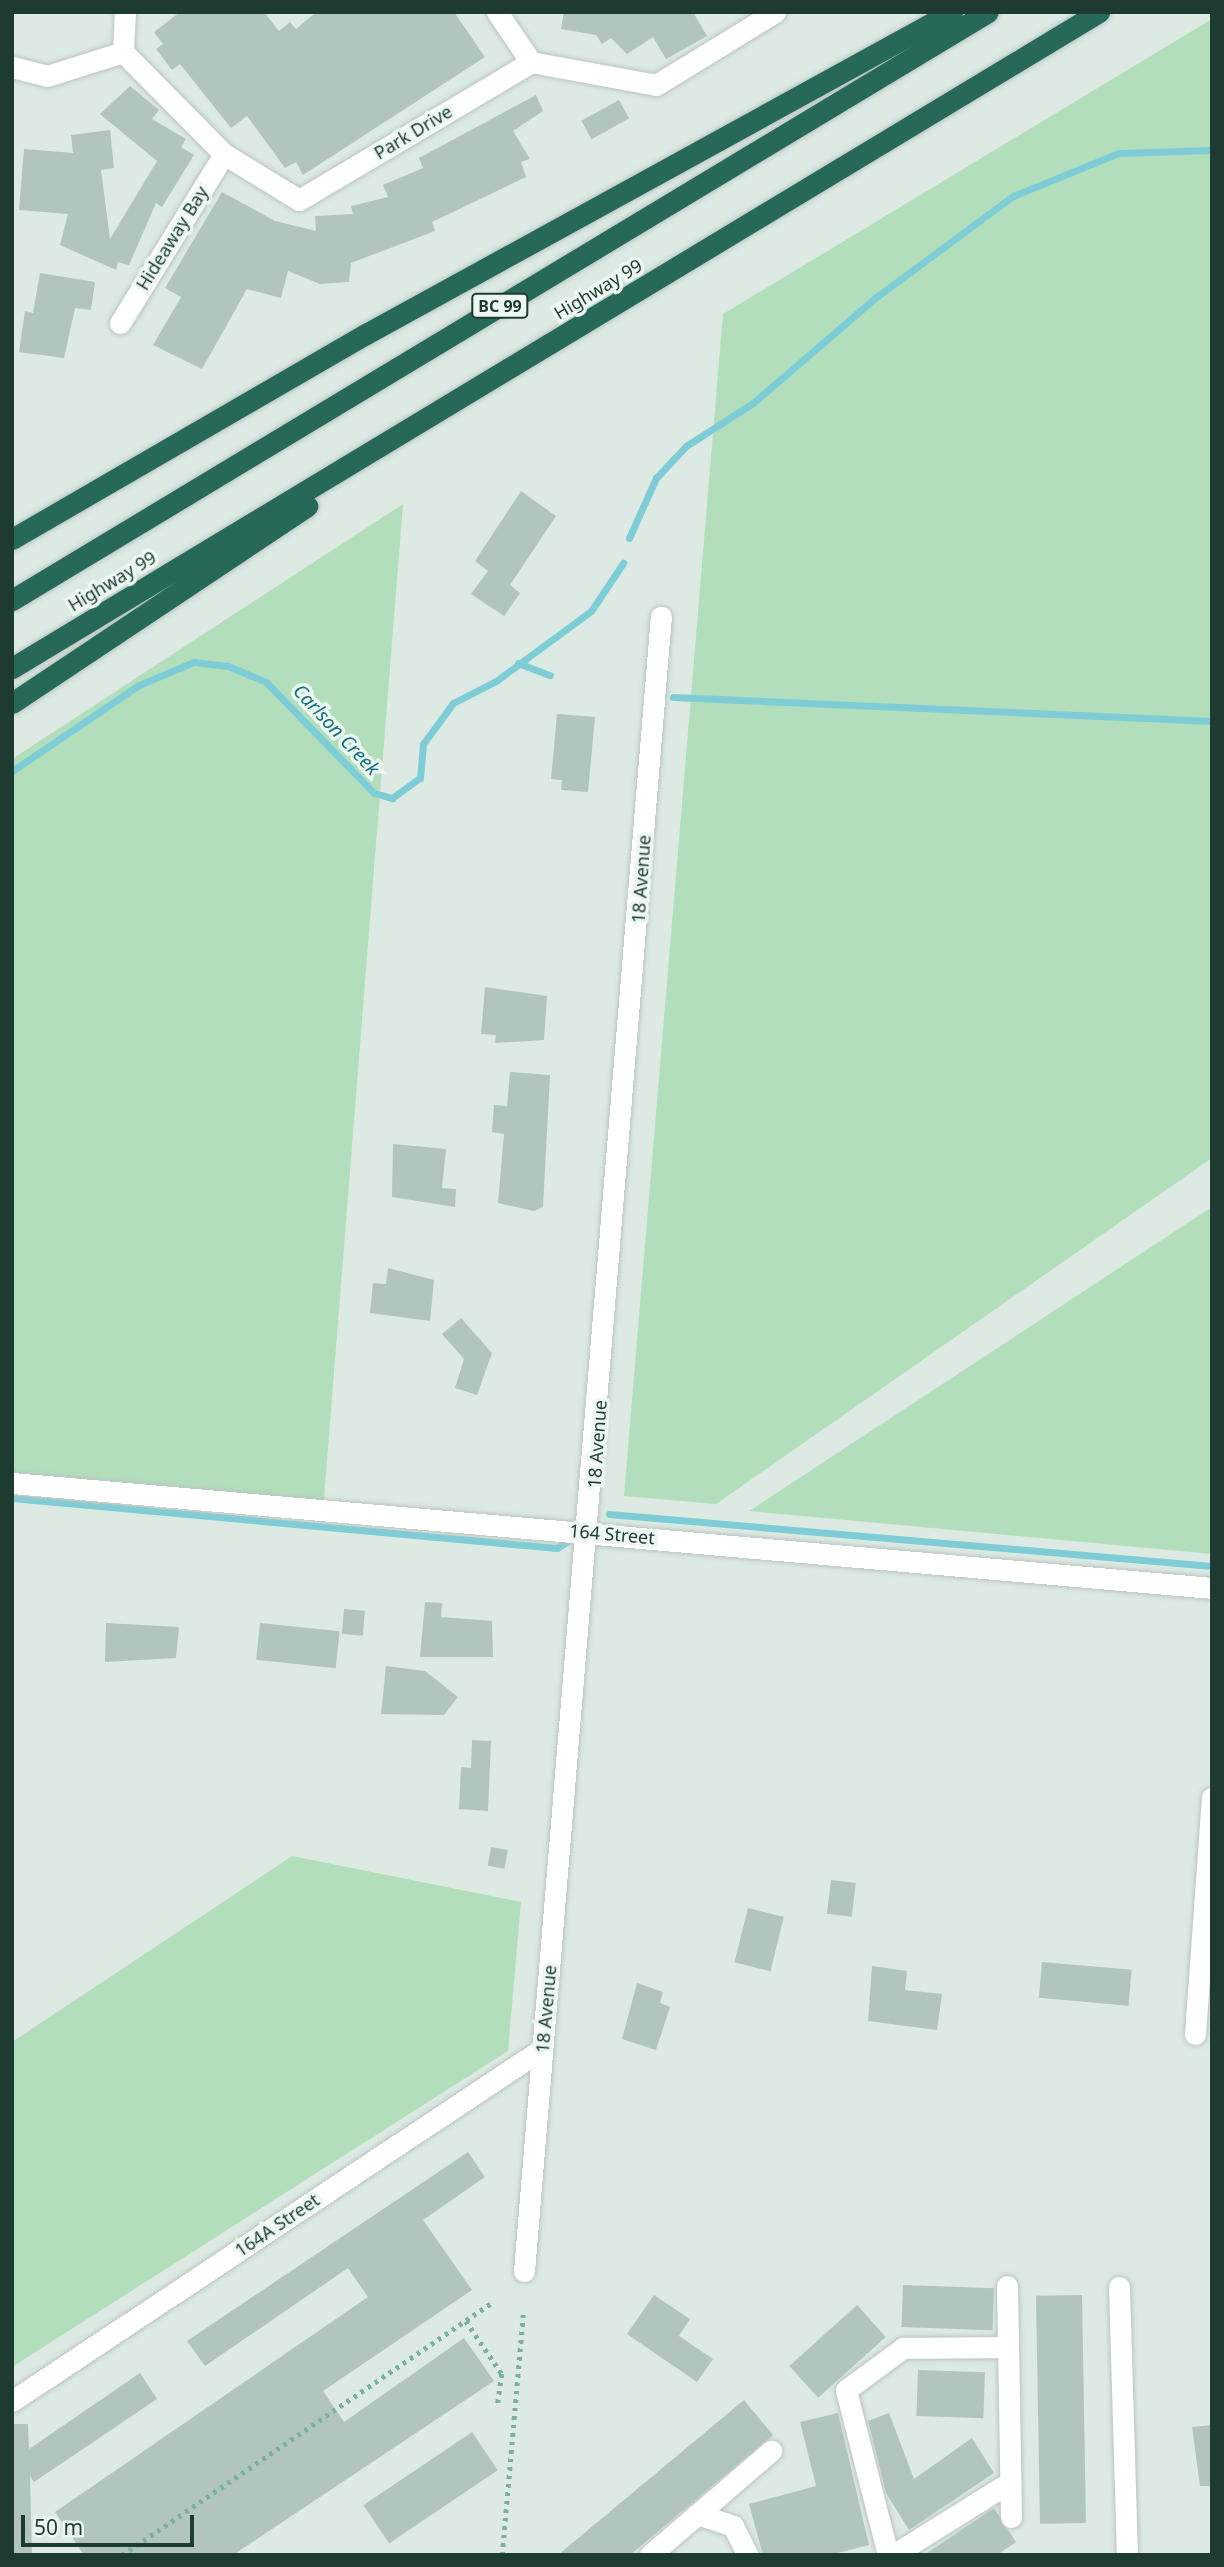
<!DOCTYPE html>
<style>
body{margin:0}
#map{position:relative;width:1224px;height:2567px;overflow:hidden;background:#dceae3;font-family:"Noto Sans",sans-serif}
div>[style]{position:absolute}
.green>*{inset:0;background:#b2debc}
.stream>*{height:7px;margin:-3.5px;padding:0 3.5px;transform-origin:3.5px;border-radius:3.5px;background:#7ecdd6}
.building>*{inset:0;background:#b1c5bc;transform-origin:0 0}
.path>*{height:4.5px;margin-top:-2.25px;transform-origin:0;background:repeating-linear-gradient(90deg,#79b19d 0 3.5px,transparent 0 8.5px)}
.roads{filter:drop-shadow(0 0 2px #bbc4c1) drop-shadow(0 0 2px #bbc4c1)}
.minor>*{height:21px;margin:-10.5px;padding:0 10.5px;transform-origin:10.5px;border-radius:10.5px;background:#fff}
.highway>*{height:21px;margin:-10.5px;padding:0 10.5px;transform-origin:10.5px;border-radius:10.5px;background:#266958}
span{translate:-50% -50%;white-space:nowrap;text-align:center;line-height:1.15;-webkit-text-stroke:7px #edf7f1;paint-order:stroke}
.shield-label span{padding:2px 5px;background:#edf7f1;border:2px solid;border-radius:5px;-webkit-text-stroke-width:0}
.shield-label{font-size:16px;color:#1d3b31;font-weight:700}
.street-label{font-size:18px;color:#1d3b31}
.water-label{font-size:19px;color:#126f7b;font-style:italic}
.frame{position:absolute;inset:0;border:14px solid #1d3b31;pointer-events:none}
.scale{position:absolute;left:21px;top:2515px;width:173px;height:32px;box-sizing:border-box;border:4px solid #1d3b31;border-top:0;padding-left:9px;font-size:21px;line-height:24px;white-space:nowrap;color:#1d3b31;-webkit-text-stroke:5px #edf7f1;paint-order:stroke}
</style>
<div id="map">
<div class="green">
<div style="clip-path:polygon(1212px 19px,1212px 1158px,716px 1504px,624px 1496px,723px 314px)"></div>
<div style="clip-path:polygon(403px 504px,323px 1511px,12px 1476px,12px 759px)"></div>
<div style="clip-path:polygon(1212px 1207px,1212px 1554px,749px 1511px)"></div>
<div style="clip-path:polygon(292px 1856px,521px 1902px,508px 2051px,12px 2367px,12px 2042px)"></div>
</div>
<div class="stream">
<div style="left:629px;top:538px;width:66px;rotate:-65.8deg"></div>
<div style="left:656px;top:478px;width:44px;rotate:-46.8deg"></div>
<div style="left:686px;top:446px;width:80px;rotate:-32.7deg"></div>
<div style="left:753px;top:403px;width:161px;rotate:-40.7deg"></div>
<div style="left:875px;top:298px;width:172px;rotate:-36.5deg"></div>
<div style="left:1013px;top:196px;width:114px;rotate:-22.1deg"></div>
<div style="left:1119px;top:153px;width:93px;rotate:-1.8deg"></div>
<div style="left:518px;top:663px;width:34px;rotate:21deg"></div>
<div style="left:673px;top:697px;width:540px;rotate:2.55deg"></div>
<div style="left:12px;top:771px;width:153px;rotate:-34.1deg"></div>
<div style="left:139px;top:685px;width:60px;rotate:-22.7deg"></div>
<div style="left:194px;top:662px;width:34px;rotate:7deg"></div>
<div style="left:228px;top:666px;width:41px;rotate:22.8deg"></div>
<div style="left:266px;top:682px;width:155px;rotate:45.8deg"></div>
<div style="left:374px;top:793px;width:19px;rotate:16deg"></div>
<div style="left:392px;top:798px;width:34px;rotate:-36deg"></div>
<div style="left:420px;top:778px;width:34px;rotate:-85deg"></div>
<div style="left:423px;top:744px;width:51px;rotate:-53.8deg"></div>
<div style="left:453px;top:703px;width:48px;rotate:-27.1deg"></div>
<div style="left:496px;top:681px;width:118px;rotate:-36.4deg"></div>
<div style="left:591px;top:611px;width:58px;rotate:-56.3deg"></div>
<div style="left:12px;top:1498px;width:547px;rotate:5.24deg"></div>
<div style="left:557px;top:1548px;width:17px;rotate:-33deg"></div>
<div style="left:609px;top:1514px;width:605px;rotate:4.93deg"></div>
</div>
<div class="building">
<div style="clip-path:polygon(180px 12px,264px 12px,279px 31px,290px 22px,296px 29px,316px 12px,454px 12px,485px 57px,303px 175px,296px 162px,285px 168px,247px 116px,231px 128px,180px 64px,172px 70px,156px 49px,163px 44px,154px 32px)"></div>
<div style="clip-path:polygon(564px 12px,693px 12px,707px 36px,666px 59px,653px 37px,627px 54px,611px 38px,602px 44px,596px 35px,561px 29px)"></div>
<div style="clip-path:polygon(130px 86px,159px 110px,152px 119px,186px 139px,181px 147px,194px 155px,162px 207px,156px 203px,129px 265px,118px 262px,116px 270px,60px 245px,68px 214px,19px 210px,24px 149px,73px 153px,71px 135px,110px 130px,114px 168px,101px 170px,110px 239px,157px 161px,100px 114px)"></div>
<div style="clip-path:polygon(536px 95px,543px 111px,513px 131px,530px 159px,521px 162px,526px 177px,432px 222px,435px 231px,351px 263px,349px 282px,320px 284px,288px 271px,281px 298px,247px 289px,202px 369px,153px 345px,181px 297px,165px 288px,222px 192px,275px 221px,316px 231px,315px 216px,353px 214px,351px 206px,388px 197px,383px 185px,423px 168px,419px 158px)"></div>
<div style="left:619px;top:100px;width:21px;height:43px;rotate:61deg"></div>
<div style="clip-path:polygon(40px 273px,95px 282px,91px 310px,75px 308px,64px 358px,19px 352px,25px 311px,33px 313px)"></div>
<div style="clip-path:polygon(521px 491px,556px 516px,510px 585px,520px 593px,504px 616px,471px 594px,488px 571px,475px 561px)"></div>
<div style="clip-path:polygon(557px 714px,595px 717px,588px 792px,561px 790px,562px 780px,551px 779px)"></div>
<div style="clip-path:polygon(485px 987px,547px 996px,544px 1040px,495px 1043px,496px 1035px,481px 1034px)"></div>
<div style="clip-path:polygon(510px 1072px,550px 1075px,543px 1207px,534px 1211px,498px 1203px,504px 1134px,492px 1132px,494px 1105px,507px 1106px)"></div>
<div style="clip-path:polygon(393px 1144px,446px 1149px,442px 1188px,456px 1189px,455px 1207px,392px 1197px)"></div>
<div style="clip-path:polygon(388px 1268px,434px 1280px,430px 1321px,370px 1313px,373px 1283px,386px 1284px)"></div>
<div style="clip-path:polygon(461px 1318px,492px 1353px,477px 1395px,455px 1388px,464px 1359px,442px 1334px)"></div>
<div style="clip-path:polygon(425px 1602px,442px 1603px,441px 1617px,492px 1621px,493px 1657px,420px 1657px)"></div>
<div style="left:344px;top:1609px;width:21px;height:25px;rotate:5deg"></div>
<div style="clip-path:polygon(106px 1623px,179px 1627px,176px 1658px,105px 1662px)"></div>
<div style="left:260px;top:1623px;width:80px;height:37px;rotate:6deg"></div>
<div style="clip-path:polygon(386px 1666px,425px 1671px,458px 1697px,444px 1715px,381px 1714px)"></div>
<div style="clip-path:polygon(472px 1740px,491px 1741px,488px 1811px,459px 1809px,461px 1767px,471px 1768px)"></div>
<div style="left:491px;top:1847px;width:17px;height:19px;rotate:10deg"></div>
<div style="left:831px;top:1880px;width:25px;height:34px;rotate:7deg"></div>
<div style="left:748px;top:1908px;width:37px;height:56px;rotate:14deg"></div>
<div style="left:1042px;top:1962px;width:90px;height:36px;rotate:5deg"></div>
<div style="clip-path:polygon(872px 1966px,907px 1971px,905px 1990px,942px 1994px,937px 2030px,868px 2021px)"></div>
<div style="clip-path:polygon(637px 1983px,663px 1992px,660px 2003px,670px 2007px,656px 2050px,622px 2039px)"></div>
<div style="clip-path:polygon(468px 2152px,485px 2177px,423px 2220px,472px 2290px,323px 2391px,344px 2422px,464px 2338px,494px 2381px,233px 2555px,84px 2555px,55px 2512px,368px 2297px,348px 2268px,205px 2366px,187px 2341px)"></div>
<div style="left:903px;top:2285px;width:91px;height:42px;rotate:2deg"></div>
<div style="clip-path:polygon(654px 2295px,690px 2319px,679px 2336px,713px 2359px,697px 2382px,627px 2334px)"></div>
<div style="left:1082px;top:2295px;width:228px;height:46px;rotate:89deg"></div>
<div style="left:857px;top:2305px;width:43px;height:91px;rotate:48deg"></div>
<div style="left:918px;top:2370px;width:67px;height:46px;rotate:2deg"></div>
<div style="clip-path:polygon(140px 2373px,157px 2399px,34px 2482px,30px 2476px,32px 2555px,12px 2555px,12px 2424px,28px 2424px,29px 2449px)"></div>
<div style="clip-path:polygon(744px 2400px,773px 2435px,630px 2555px,558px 2555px)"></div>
<div style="clip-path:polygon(838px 2413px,869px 2545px,830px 2555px,763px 2555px,749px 2504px,816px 2486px,800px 2422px)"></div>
<div style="clip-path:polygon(889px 2413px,914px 2479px,972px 2438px,994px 2473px,909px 2530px,886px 2493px,868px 2421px)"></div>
<div style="clip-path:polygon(1212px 2425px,1212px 2486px,1200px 2486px,1192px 2427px)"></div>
<div style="left:472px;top:2432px;width:46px;height:131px;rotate:56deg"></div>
<div style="clip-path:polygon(994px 2508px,1016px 2542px,997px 2555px,924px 2555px)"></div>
</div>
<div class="path">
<div style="left:466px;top:2321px;width:64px;rotate:55.8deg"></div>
<div style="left:502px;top:2374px;width:34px;rotate:98deg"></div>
<div style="left:122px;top:2555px;width:449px;rotate:-34.3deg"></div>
<div style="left:502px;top:2555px;width:243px;rotate:-85deg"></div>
</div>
<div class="roads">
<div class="minor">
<div style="left:125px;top:12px;width:40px;rotate:92.9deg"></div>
<div style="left:123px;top:52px;width:144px;rotate:45.3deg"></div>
<div style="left:224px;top:154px;width:88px;rotate:31.5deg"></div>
<div style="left:299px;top:200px;width:270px;rotate:-30.7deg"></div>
<div style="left:531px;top:62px;width:127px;rotate:10.4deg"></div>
<div style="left:656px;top:85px;width:140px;rotate:-31.5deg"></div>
<div style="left:497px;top:12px;width:60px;rotate:55.8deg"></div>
<div style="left:12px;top:67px;width:36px;rotate:14deg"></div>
<div style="left:47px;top:76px;width:80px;rotate:-17.5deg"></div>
<div style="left:120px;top:323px;width:198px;rotate:-58.4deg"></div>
<div style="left:12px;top:1483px;width:1205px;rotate:5deg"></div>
<div style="left:1195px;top:2034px;width:237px;rotate:-85.9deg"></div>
<div style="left:524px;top:2271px;width:1660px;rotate:-85.27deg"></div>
<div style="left:1007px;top:2286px;width:231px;rotate:89deg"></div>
<div style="left:1119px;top:2287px;width:268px;rotate:88.3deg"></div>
<div style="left:12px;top:2401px;width:636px;rotate:-33.59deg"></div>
<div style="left:697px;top:2514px;width:38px;rotate:18deg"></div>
<div style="left:733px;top:2526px;width:33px;rotate:63deg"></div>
<div style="left:650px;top:2555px;width:160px;rotate:-40.7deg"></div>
<div style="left:888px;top:2555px;width:170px;rotate:-104.3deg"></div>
<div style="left:846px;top:2390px;width:71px;rotate:-36.4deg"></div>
<div style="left:903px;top:2348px;width:105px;rotate:-0.5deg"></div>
<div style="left:893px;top:2555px;width:138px;rotate:-32deg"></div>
</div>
<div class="highway">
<div style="left:12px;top:539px;width:409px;rotate:-30.1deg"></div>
<div style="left:366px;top:334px;width:669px;rotate:-28.79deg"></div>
<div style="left:12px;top:600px;width:1139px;rotate:-31.07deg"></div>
<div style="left:12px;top:668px;width:1270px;rotate:-31.11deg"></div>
<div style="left:12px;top:703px;width:355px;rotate:-33.7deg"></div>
</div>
</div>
<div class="shield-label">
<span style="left:500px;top:306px">BC 99</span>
</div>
<div class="street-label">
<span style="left:413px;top:132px;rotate:-31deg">Park Drive</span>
<span style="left:172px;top:238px;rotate:-58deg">Hideaway Bay</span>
<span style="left:598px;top:289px;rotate:-31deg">Highway 99</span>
<span style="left:112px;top:581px;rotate:-31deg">Highway 99</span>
<span style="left:641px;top:879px;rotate:-86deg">18 Avenue</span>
<span style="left:597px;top:1444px;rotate:-86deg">18 Avenue</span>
<span style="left:612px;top:1534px;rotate:5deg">164 Street</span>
<span style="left:546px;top:2009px;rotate:-85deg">18 Avenue</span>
<span style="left:277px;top:2225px;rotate:-34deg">164A Street</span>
</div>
<div class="water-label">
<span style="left:336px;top:730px;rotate:47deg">Carlson Creek</span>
</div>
<div class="frame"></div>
<div class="scale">50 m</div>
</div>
